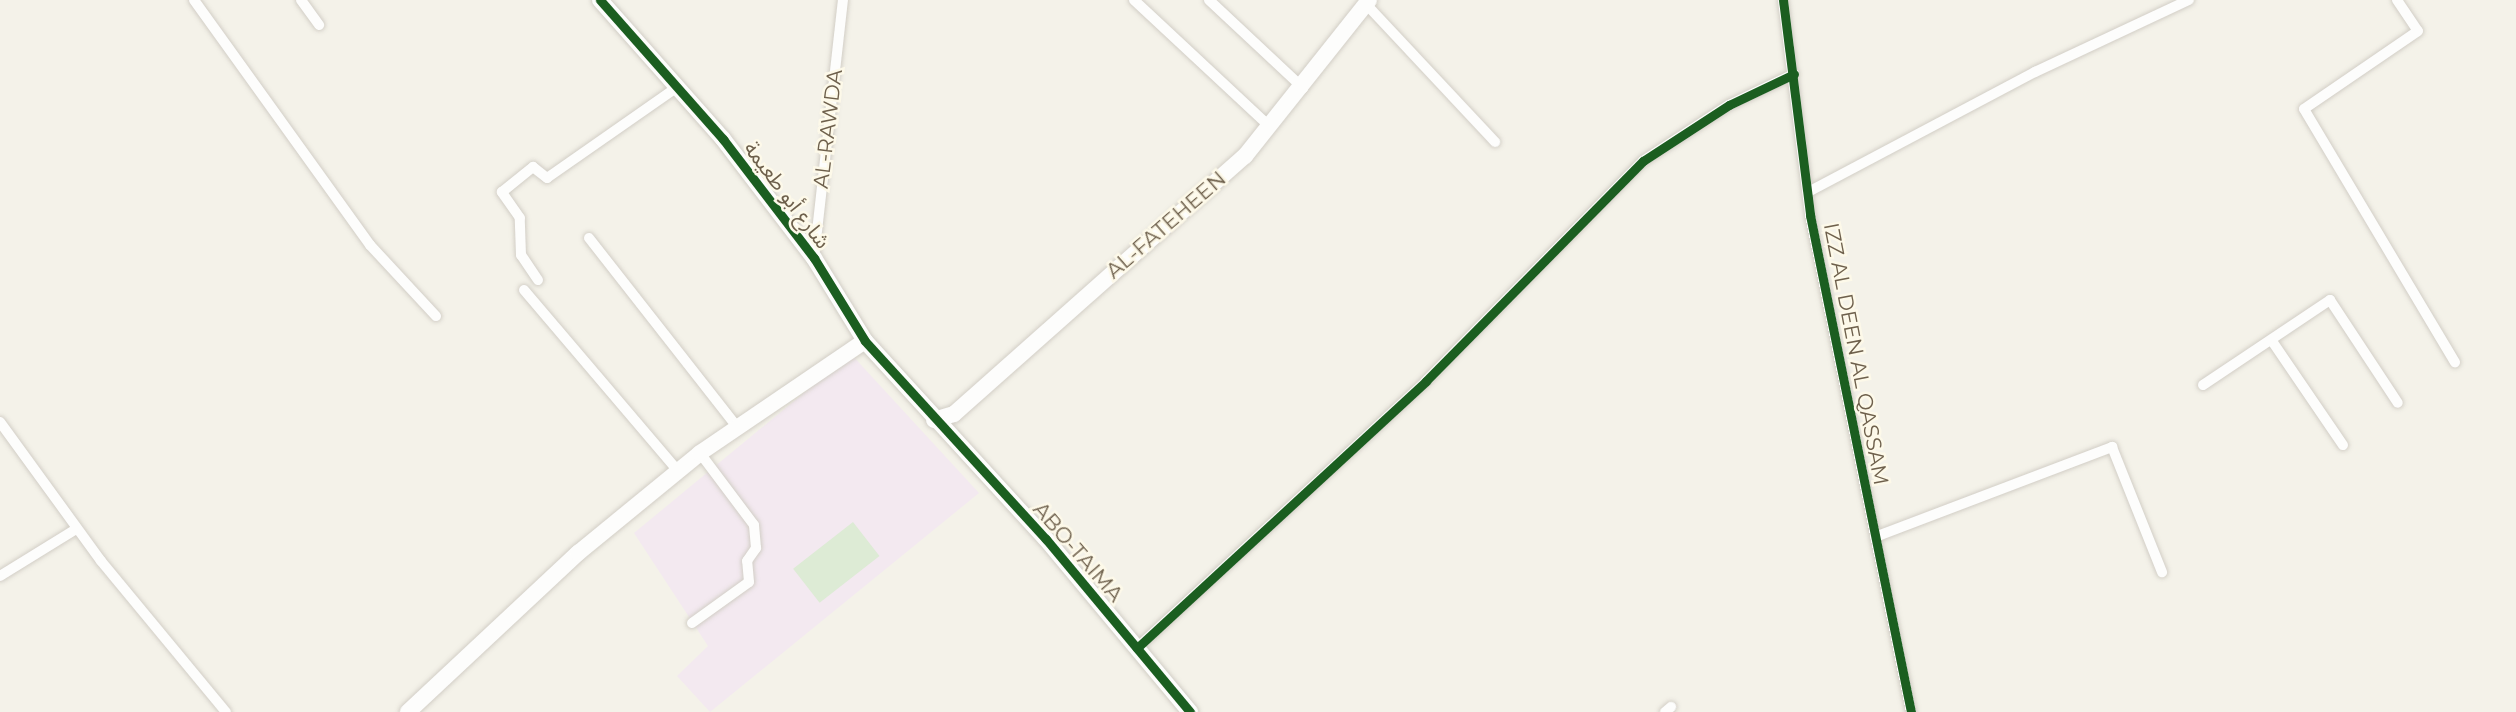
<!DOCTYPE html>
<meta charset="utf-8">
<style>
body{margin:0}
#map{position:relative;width:2516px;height:712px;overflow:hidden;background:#f4f2e9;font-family:Montserrat,"Noto Sans Arabic",sans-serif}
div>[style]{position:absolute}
.education>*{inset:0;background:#f3e9f0}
.green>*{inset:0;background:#ddebd5;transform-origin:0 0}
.roads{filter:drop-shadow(0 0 2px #d2cec6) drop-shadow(0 0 2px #d2cec6)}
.street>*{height:10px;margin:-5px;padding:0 5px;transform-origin:5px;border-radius:5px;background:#fdfdfc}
.secondary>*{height:16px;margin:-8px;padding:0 8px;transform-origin:8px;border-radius:8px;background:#fdfdfc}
.cycleway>*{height:9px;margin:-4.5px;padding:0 4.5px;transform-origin:4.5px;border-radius:4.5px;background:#1b5e20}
span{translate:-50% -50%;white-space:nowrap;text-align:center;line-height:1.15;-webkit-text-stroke:5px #fdf9e9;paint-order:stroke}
.street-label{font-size:21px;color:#6e604c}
</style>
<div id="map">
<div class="education">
<div style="clip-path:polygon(851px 354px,979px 493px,710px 712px,677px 676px,708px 646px,634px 533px)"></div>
</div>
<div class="green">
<div style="left:853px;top:522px;width:43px;height:76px;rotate:52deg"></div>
</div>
<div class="roads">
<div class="street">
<div style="left:194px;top:0;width:302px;rotate:54.3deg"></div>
<div style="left:370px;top:245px;width:97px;rotate:47.1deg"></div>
<div style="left:301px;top:0;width:31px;rotate:54deg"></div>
<div style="left:1134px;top:0;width:186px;rotate:43deg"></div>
<div style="left:1209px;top:0;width:129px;rotate:43.1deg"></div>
<div style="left:1783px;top:0;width:217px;rotate:82.8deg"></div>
<div style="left:1810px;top:215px;width:507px;rotate:78.51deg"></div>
<div style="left:2397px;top:0;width:37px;rotate:56deg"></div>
<div style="left:2418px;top:31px;width:138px;rotate:145.6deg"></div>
<div style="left:2304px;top:109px;width:295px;rotate:59.2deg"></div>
<div style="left:1366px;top:4px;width:189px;rotate:46.9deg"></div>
<div style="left:1810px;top:191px;width:255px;rotate:-27.9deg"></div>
<div style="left:2035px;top:72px;width:170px;rotate:-25.1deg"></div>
<div style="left:589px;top:238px;width:240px;rotate:51.9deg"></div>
<div style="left:814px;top:258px;width:260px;rotate:-83.6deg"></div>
<div style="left:538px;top:280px;width:30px;rotate:-124deg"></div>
<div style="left:521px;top:255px;width:37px;rotate:-92deg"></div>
<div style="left:520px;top:218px;width:32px;rotate:-125deg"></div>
<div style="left:502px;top:192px;width:40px;rotate:-39deg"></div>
<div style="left:533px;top:167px;width:18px;rotate:38deg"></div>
<div style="left:547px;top:178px;width:157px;rotate:-34.9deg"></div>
<div style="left:524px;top:290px;width:239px;rotate:49.6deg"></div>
<div style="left:2272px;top:341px;width:126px;rotate:55.7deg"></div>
<div style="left:2203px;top:385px;width:153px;rotate:-33.8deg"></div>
<div style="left:2330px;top:300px;width:123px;rotate:56.6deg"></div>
<div style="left:0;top:422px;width:172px;rotate:54deg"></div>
<div style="left:101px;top:561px;width:196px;rotate:50.4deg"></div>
<div style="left:1875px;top:537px;width:254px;rotate:-20.8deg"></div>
<div style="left:2112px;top:447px;width:135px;rotate:68.2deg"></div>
<div style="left:0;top:576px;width:89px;rotate:-31.7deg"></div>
<div style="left:692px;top:623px;width:70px;rotate:-35.7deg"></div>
<div style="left:749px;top:582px;width:21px;rotate:-95deg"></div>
<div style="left:747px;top:561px;width:16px;rotate:-55deg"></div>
<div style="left:756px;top:548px;width:23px;rotate:-95deg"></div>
<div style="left:754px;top:525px;width:90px;rotate:-126.9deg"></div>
<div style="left:1137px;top:648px;width:393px;rotate:-42.7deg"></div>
<div style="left:1426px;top:381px;width:309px;rotate:-45.4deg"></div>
<div style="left:1643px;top:161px;width:103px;rotate:-33.1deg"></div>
<div style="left:1729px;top:105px;width:72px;rotate:-25.5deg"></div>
<div style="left:1665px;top:712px;width:8px;rotate:-40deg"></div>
</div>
<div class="secondary">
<div style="left:600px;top:0;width:186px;rotate:48.5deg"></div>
<div style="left:723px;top:139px;width:150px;rotate:52.6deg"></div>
<div style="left:814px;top:258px;width:97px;rotate:58.4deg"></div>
<div style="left:865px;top:341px;width:268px;rotate:47.6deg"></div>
<div style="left:1046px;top:539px;width:225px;rotate:50.2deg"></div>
<div style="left:934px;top:420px;width:21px;rotate:-17deg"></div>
<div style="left:954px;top:414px;width:389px;rotate:-41.6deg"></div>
<div style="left:1245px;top:156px;width:199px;rotate:-51.5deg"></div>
<div style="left:408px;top:712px;width:233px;rotate:-43.1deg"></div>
<div style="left:578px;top:553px;width:158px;rotate:-39.3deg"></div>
<div style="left:700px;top:453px;width:199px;rotate:-34.2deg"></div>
</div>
</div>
<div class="cycleway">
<div style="left:600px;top:0;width:186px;rotate:48.5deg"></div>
<div style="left:723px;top:139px;width:150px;rotate:52.6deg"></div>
<div style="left:814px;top:258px;width:97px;rotate:58.4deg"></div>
<div style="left:865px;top:341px;width:268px;rotate:47.6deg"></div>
<div style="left:1046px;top:539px;width:225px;rotate:50.2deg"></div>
<div style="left:1783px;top:0;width:217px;rotate:82.8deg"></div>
<div style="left:1810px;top:215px;width:507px;rotate:78.51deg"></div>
<div style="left:1137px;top:648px;width:393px;rotate:-42.7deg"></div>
<div style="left:1426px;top:381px;width:309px;rotate:-45.4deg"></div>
<div style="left:1643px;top:161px;width:103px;rotate:-33.1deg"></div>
<div style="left:1729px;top:105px;width:72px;rotate:-25.5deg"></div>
</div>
<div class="street-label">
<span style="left:828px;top:129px;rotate:-83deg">AL-RAWDA</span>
<span style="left:787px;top:195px;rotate:53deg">شارع أبو طعيمة</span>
<span style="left:1166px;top:225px;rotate:-41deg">AL-FATEHEEN</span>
<span style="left:1856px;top:354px;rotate:79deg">IZZ AL DEEN AL QASSAM</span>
<span style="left:1078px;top:552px;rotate:49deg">ABO-TAIMA</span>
</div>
</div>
